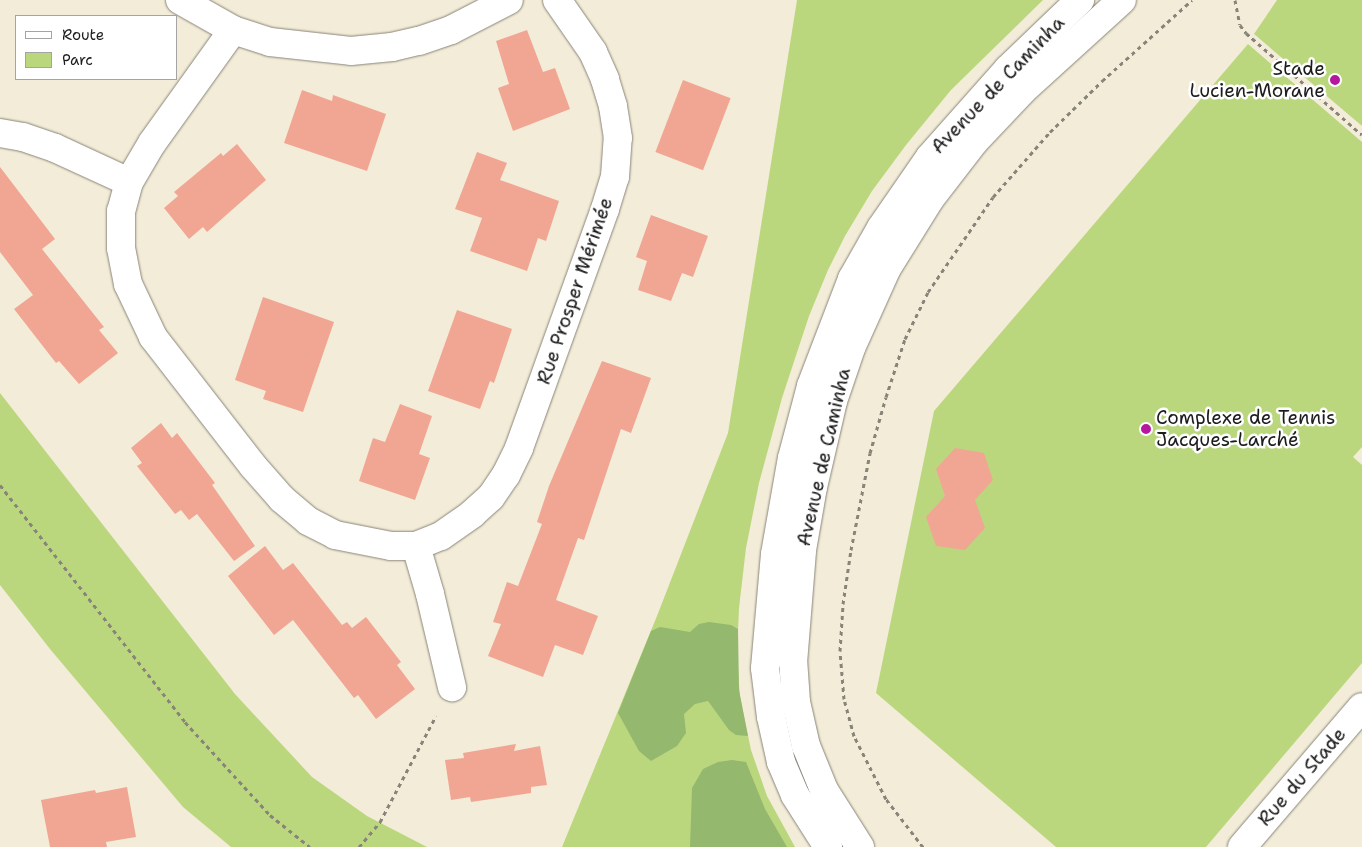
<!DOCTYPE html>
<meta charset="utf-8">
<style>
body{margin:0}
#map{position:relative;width:1362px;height:847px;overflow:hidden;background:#f3ecd8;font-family:"Shantell Sans",sans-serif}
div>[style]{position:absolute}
.green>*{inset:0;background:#bbd77e}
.forest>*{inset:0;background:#94b86d}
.building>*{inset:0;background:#f1a693;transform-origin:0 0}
.path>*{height:3px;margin-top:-1.5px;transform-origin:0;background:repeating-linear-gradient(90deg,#88847a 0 4px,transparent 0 8px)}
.roads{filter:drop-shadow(0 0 1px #88847a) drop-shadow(0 0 1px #88847a)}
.minor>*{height:28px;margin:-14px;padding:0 14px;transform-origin:14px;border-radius:14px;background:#fff}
.dots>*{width:14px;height:14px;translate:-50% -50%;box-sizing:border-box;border:2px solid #fff;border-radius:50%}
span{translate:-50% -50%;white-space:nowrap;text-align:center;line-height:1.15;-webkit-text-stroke:5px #fff;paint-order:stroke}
.poi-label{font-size:19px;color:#1c1c1c}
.right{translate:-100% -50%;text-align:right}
.left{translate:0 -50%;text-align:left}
.street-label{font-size:19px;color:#1c1c1c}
.legend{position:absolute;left:15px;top:15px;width:162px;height:65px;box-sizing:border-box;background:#fff;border:1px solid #a4a4a4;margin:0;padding:6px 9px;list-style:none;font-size:15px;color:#1c1c1c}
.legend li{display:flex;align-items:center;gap:10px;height:25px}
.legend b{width:25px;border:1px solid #a4a4a4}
</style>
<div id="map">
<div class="green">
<div style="clip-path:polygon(797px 0,1043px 0,951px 90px,906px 145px,872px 191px,845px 236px,828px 270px,809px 316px,782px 398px,759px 483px,746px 548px,739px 608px,737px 656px,740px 697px,751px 750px,767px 796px,795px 847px,562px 847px,657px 616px,728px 433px)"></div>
<div style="clip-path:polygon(1277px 0,1362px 0,1362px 126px,1254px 34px)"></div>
<div style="clip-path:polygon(1248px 44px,1362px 142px,1362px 447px,1353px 457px,1362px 465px,1362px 663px,1206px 847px,1056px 847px,876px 693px,934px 411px)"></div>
<div style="clip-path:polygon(0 393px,235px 694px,312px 777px,367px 816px,427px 847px,231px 847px,183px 807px,50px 649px,0 585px)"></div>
</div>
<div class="forest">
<div style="clip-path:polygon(709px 622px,731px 625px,738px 629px,739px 690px,748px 736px,736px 735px,729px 730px,708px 701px,695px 704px,684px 714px,686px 733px,677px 746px,651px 761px,639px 751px,618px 713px,651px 631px,660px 627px,690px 632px,699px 624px)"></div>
<div style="clip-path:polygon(732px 760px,746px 762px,765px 809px,787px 847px,690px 847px,692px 788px,703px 769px,718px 762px)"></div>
</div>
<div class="building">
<div style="clip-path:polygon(527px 30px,543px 72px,555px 68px,570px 109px,513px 131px,498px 88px,509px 84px,496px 41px)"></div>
<div style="left:683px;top:80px;width:51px;height:77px;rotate:21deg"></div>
<div style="clip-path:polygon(302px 90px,332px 101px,333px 95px,386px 114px,367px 171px,284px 143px)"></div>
<div style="clip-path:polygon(237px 144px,266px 180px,207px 232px,203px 227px,189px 239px,164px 208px,178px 196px,174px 192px,221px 153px,223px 156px)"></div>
<div style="clip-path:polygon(477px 152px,507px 163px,500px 180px,559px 201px,546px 241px,538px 238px,527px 271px,470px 251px,482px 218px,455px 209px)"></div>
<div style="clip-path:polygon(0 167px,55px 239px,42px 249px,104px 327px,99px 330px,118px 353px,79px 384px,59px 361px,56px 363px,14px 309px,33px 295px,0 252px)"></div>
<div style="clip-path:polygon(651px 215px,708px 236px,693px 277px,682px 273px,671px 301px,638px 290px,647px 261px,636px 257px)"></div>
<div style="clip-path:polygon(263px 297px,334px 322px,303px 412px,263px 399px,266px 391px,235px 380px)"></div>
<div style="clip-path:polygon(457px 310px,512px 329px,494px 383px,490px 381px,480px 409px,428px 391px)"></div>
<div style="clip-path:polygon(602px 361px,651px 378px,631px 433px,621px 429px,584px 540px,578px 538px,556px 600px,598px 616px,583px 655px,555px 645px,543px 677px,488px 656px,501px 624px,493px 622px,507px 582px,518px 586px,542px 524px,537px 522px,549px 486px)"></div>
<div style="clip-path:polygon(400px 404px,432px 416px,419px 454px,430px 458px,415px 500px,359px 481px,373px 438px,385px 442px)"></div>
<div style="clip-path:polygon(161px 423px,172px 438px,177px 433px,215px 483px,212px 485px,255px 546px,234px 561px,197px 514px,189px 520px,181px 510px,175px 514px,137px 466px,142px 463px,131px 448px)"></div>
<div style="clip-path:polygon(955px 448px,984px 453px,993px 480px,975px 500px,985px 528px,965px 550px,936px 546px,926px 517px,945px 496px,936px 469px)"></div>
<div style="clip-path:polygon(265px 546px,283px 570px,293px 563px,342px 625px,347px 622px,352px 628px,366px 617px,401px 662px,397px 665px,415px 689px,376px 719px,358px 695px,354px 698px,293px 620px,274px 635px,228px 576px)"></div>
<div style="clip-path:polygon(516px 744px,514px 751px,540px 746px,547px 785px,531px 787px,531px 793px,471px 802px,470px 797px,451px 800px,445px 760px,464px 758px,463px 753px)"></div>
<div style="clip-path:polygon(127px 787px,136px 837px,106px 842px,107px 847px,50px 847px,41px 800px,95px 790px,96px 793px)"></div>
</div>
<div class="path">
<div style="left:1235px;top:0;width:25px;rotate:79deg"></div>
<div style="left:1240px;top:25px;width:10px;rotate:53deg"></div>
<div style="left:1246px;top:33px;width:154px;rotate:41.3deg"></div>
<div style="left:0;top:485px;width:301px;rotate:52deg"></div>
<div style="left:185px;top:722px;width:126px;rotate:47.6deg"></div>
<div style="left:270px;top:815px;width:51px;rotate:38.7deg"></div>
<div style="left:359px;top:847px;width:33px;rotate:-50deg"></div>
<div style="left:380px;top:822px;width:120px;rotate:-62.2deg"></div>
<div style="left:923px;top:847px;width:61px;rotate:-127.6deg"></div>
<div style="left:886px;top:799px;width:71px;rotate:-116.9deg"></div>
<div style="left:854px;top:736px;width:38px;rotate:-105deg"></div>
<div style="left:844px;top:699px;width:48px;rotate:-94.8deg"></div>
<div style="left:840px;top:651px;width:47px;rotate:-86.3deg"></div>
<div style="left:843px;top:604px;width:55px;rotate:-81.6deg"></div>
<div style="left:851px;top:550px;width:99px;rotate:-78.9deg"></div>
<div style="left:870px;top:453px;width:58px;rotate:-74.1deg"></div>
<div style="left:886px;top:397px;width:61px;rotate:-71.9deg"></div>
<div style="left:905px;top:339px;width:52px;rotate:-63.9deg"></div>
<div style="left:928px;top:292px;width:115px;rotate:-55.6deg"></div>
<div style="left:993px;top:197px;width:86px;rotate:-48.8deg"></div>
<div style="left:1050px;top:132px;width:73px;rotate:-44.4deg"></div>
<div style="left:1102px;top:81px;width:121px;rotate:-42deg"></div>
</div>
<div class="roads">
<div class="minor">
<div style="left:180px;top:0;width:61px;rotate:29.5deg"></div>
<div style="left:233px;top:30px;width:39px;rotate:18deg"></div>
<div style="left:270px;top:42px;width:81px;rotate:6.3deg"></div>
<div style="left:351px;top:51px;width:41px;rotate:-5.6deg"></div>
<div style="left:392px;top:47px;width:28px;rotate:-13deg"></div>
<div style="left:419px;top:41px;width:34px;rotate:-19deg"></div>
<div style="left:451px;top:30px;width:65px;rotate:-27.3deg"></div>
<div style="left:233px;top:30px;width:139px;rotate:125.6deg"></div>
<div style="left:152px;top:143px;width:45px;rotate:120.5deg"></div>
<div style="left:129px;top:182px;width:30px;rotate:105deg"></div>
<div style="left:121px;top:211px;width:37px;rotate:90deg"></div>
<div style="left:121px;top:248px;width:37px;rotate:79deg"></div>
<div style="left:128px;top:284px;width:59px;rotate:64.7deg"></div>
<div style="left:153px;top:337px;width:163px;rotate:52.2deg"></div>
<div style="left:253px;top:466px;width:44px;rotate:48.7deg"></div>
<div style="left:282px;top:499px;width:34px;rotate:40deg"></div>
<div style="left:308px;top:521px;width:30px;rotate:27deg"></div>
<div style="left:335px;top:535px;width:57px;rotate:11.1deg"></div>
<div style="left:391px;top:546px;width:25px"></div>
<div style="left:416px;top:546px;width:27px;rotate:-22deg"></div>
<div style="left:441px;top:536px;width:38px;rotate:-35deg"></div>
<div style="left:472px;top:514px;width:25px;rotate:-42deg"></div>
<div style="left:491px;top:497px;width:27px;rotate:-56deg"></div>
<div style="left:506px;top:475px;width:30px;rotate:-64deg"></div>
<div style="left:519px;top:448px;width:254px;rotate:-70.2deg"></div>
<div style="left:605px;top:209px;width:34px;rotate:-73deg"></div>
<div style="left:615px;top:177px;width:39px;rotate:-86deg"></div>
<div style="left:618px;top:138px;width:32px;rotate:-99deg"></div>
<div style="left:613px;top:106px;width:28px;rotate:-107deg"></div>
<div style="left:605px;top:79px;width:30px;rotate:-114deg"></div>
<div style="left:593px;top:52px;width:63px;rotate:-124.7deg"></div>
<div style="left:0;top:133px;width:23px;rotate:10deg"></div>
<div style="left:23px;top:137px;width:34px;rotate:19deg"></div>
<div style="left:55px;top:148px;width:81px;rotate:24.7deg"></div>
<div style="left:416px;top:546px;width:50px;rotate:73.7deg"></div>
<div style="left:430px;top:594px;width:96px;rotate:76.7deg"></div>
<div style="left:828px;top:847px;width:62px;rotate:-122.4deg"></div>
<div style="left:795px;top:795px;width:36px;rotate:-113deg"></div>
<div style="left:781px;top:762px;width:46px;rotate:-102.5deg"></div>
<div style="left:771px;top:717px;width:49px;rotate:-97deg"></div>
<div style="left:765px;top:668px;width:114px;rotate:-85deg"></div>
<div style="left:775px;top:554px;width:97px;rotate:-80deg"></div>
<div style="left:792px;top:458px;width:74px;rotate:-75.2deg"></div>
<div style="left:811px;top:386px;width:115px;rotate:-69deg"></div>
<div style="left:852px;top:279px;width:59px;rotate:-60.4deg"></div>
<div style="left:881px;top:228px;width:86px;rotate:-55.4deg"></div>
<div style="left:930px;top:157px;width:118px;rotate:-48.4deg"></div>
<div style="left:1008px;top:69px;width:100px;rotate:-43.8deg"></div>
<div style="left:860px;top:847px;width:67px;rotate:-122.3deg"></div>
<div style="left:824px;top:790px;width:48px;rotate:-112.2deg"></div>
<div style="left:806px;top:746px;width:45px;rotate:-102.8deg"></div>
<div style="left:796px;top:702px;width:39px;rotate:-94deg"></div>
<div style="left:793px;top:663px;width:113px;rotate:-85.4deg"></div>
<div style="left:802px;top:550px;width:64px;rotate:-80.1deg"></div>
<div style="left:813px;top:487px;width:88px;rotate:-76.9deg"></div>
<div style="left:833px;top:401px;width:56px;rotate:-71.2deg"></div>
<div style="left:851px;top:348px;width:88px;rotate:-65.8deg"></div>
<div style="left:887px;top:268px;width:81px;rotate:-58.1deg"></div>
<div style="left:930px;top:199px;width:72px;rotate:-52.3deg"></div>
<div style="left:974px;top:142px;width:70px;rotate:-46.7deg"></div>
<div style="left:1022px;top:91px;width:135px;rotate:-42.3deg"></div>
<div style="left:1242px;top:847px;width:184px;rotate:-49.4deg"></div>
</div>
</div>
<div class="dots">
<div style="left:1335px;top:80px;background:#b5179e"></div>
<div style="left:1146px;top:429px;background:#b5179e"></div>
</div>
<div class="poi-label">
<span class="right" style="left:1325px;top:80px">Stade<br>Lucien-Morane</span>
<span class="left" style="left:1156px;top:429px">Complexe de Tennis<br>Jacques-Larché</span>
</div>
<div class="street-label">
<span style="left:998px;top:85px;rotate:-46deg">Avenue de Caminha</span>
<span style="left:575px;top:291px;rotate:-71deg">Rue Prosper Mérimée</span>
<span style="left:824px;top:457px;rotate:-77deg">Avenue de Caminha</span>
<span style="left:1302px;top:777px;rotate:-49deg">Rue du Stade</span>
</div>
<ul class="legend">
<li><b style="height:6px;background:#fff"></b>Route</li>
<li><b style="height:14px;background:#bbd77e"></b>Parc</li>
</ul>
</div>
